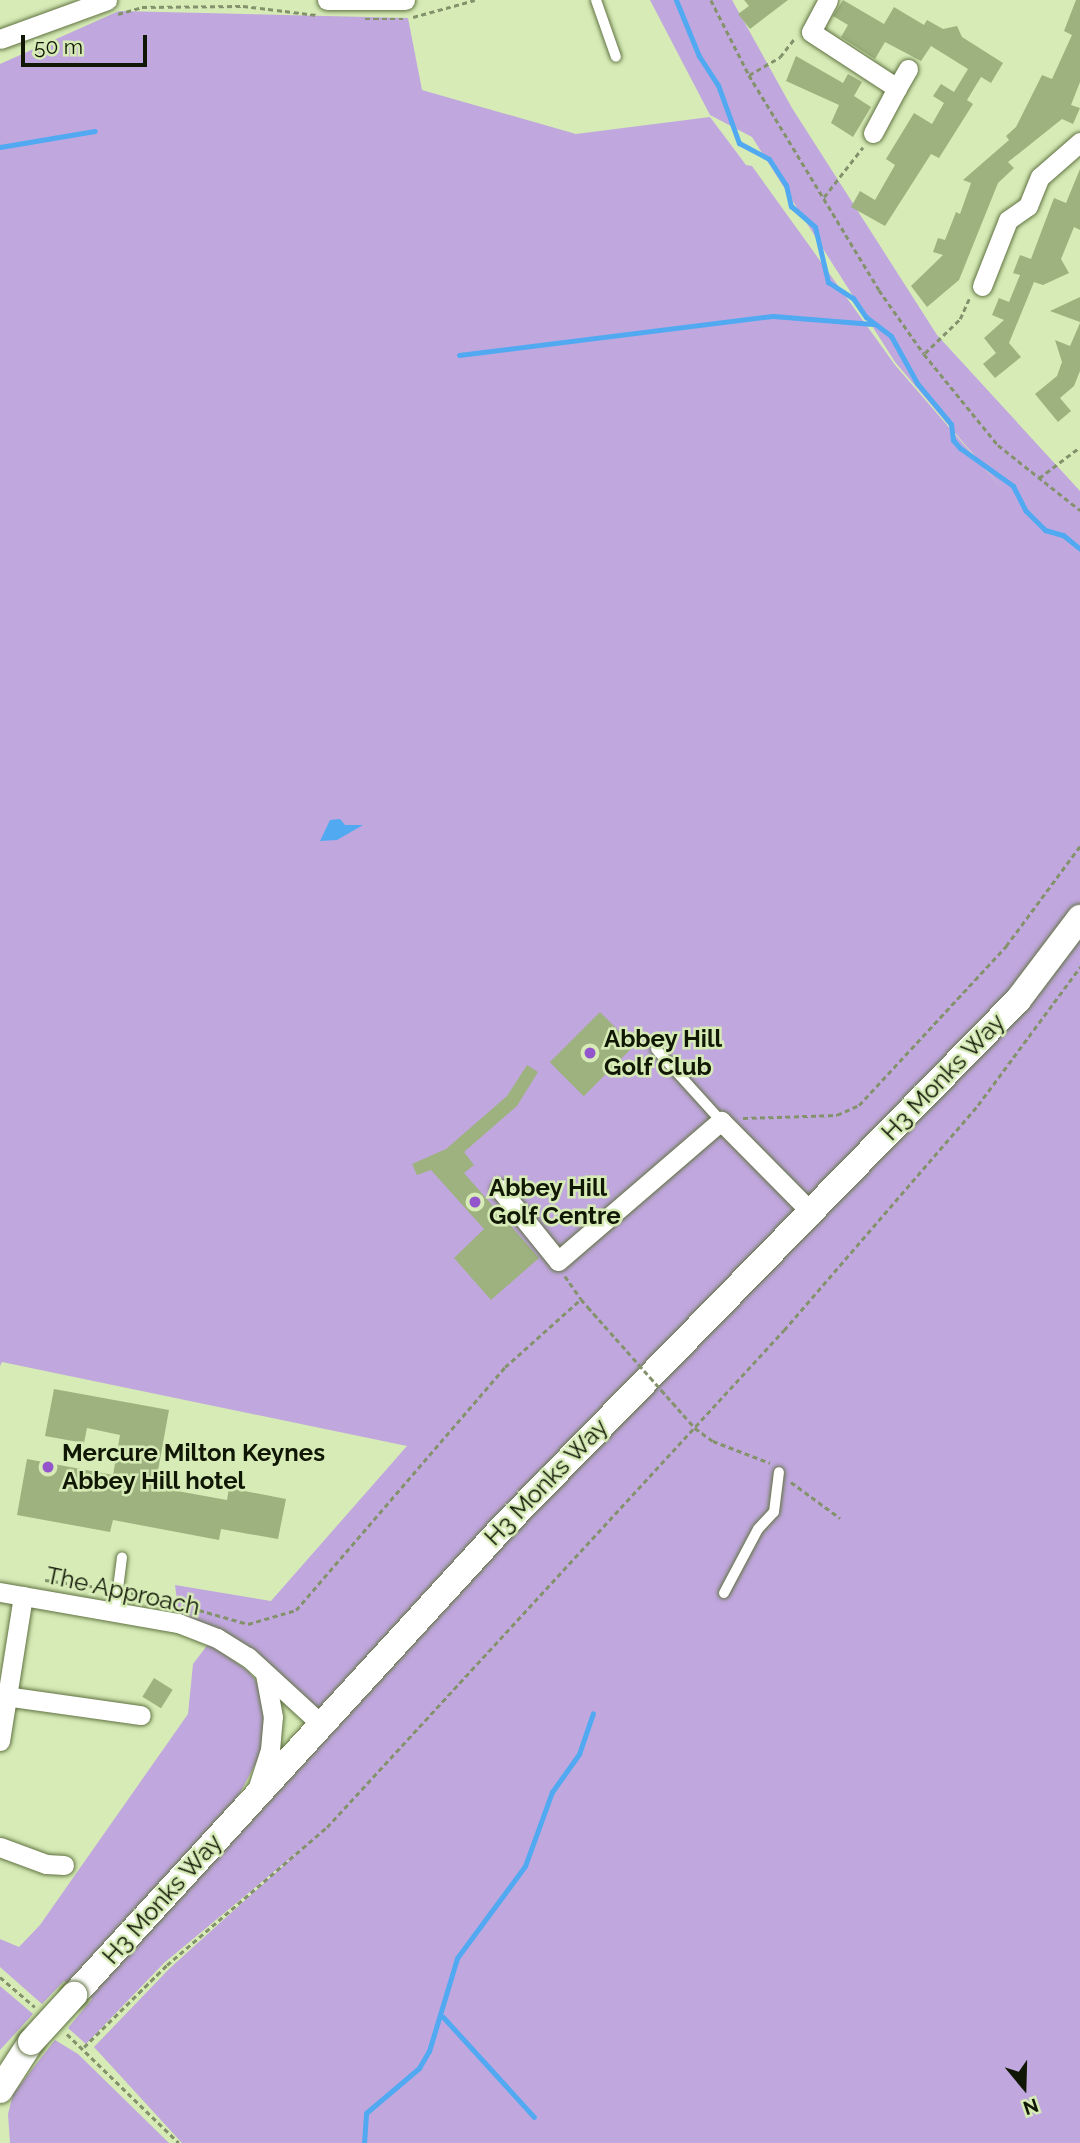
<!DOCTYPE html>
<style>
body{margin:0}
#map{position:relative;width:1080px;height:2143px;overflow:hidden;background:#d6ebb6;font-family:Raleway,sans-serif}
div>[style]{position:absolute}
.green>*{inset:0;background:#c0a7de}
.water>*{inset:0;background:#50a9f1}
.stream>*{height:5px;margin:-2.5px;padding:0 2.5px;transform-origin:2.5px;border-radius:2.5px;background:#50a9f1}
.building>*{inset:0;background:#9eb27f;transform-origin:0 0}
.path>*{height:2.5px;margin-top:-1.25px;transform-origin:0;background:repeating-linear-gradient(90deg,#84926c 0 5px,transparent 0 8.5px)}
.roads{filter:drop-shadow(0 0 2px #607242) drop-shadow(0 0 2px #607242)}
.lane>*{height:10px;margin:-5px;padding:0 5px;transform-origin:5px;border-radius:5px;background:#fff}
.street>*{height:19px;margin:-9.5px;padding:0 9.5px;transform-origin:9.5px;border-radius:9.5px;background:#fff}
.secondary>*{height:26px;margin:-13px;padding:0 13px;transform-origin:13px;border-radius:13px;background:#fff}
.path-bridge>*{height:2.5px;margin-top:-1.25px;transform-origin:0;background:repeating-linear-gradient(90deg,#84926c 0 5px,transparent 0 8.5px)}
.bridges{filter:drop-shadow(0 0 2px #607242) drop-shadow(0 0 2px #607242)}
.secondary-bridge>*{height:26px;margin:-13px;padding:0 13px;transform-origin:13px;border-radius:13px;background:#fff}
.dots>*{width:19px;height:19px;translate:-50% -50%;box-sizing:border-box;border:4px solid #d6ebb6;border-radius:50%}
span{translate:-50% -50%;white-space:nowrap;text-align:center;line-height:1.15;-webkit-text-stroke:5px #d6ebb6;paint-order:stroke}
.poi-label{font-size:24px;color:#111705;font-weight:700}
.left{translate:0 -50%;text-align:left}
.street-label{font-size:24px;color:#111705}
.north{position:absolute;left:989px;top:2052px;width:70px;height:70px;-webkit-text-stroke:5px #d6ebb6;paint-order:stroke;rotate:161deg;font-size:19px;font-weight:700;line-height:28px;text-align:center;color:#111705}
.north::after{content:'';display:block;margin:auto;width:24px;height:32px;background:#111705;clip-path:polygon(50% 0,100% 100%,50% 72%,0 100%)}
.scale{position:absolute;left:21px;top:35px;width:126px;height:32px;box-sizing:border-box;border:4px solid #111705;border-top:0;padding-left:9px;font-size:21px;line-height:24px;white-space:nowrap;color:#111705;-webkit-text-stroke:5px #d6ebb6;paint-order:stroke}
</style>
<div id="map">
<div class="green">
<div style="clip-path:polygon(650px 0,732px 0,792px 108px,937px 335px,1080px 491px,1080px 2143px,182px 2143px,94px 2047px,169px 1969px,305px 1846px,164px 1963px,86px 2044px,68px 2028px,92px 1999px,88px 1994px,321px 1724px,179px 1614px,175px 1585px,271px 1601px,407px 1446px,2px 1362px,0 1366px,0 64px,119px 11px,408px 18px,422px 90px,576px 134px,710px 117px,746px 165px,752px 166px,895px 365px,1006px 493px,895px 362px,752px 137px,710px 115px)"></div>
<div style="clip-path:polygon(209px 1643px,248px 1671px,260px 1686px,267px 1717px,263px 1750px,234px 1804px,71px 1985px,64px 1981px,42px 2004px,0 1967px,0 1939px,19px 1947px,40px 1925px,188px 1714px,193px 1664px)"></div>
<div style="clip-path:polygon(0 1986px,33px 2014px,0 2050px)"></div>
<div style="clip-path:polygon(55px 2040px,78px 2054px,169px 2143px,10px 2143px,8px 2114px,13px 2094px)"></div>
</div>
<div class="water">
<div style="clip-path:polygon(340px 819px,345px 825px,363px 825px,337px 840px,320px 841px,330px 820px)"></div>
</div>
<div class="stream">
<div style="left:676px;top:0;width:61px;rotate:67.7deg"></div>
<div style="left:699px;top:56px;width:35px;rotate:57deg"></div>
<div style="left:718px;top:85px;width:62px;rotate:70.1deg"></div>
<div style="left:739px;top:143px;width:34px;rotate:28deg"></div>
<div style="left:769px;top:159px;width:31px;rotate:57deg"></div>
<div style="left:786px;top:185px;width:22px;rotate:77deg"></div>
<div style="left:791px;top:206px;width:32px;rotate:41deg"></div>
<div style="left:815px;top:227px;width:57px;rotate:76.7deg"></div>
<div style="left:828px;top:282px;width:30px;rotate:33deg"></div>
<div style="left:853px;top:298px;width:23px;rotate:56deg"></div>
<div style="left:866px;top:317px;width:31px;rotate:37deg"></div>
<div style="left:891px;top:336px;width:54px;rotate:61deg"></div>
<div style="left:917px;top:383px;width:53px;rotate:50.3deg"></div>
<div style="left:951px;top:424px;width:16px;rotate:83deg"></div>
<div style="left:953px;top:440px;width:11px;rotate:49deg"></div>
<div style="left:960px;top:448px;width:65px;rotate:35.6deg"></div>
<div style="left:1013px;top:486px;width:28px;rotate:63deg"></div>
<div style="left:1026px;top:511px;width:27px;rotate:45deg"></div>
<div style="left:1045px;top:530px;width:19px;rotate:16deg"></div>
<div style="left:1063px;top:535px;width:22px;rotate:39deg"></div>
<div style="left:0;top:147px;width:96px;rotate:-9.6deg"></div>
<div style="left:459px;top:355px;width:316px;rotate:-7.1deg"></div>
<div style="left:773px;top:316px;width:100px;rotate:4.6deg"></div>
<div style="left:443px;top:2017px;width:135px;rotate:47.7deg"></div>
<div style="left:364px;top:2143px;width:30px;rotate:-86deg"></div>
<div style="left:366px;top:2113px;width:70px;rotate:-40.3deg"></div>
<div style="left:419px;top:2068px;width:20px;rotate:-60deg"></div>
<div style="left:429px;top:2051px;width:97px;rotate:-73.2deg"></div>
<div style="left:457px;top:1958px;width:114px;rotate:-53.5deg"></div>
<div style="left:525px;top:1866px;width:79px;rotate:-70deg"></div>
<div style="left:552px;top:1792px;width:47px;rotate:-54.6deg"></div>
<div style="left:579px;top:1754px;width:43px;rotate:-71.1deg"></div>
</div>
<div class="building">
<div style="clip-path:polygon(744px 0,788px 0,750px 29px,738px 14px,749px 6px)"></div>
<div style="clip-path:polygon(843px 0,884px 24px,894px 7px,924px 25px,927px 20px,943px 29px,957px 26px,962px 37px,1003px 63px,991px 83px,981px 77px,967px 100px,973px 104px,939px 158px,931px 154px,885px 226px,851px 207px,860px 191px,875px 200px,895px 165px,886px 159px,914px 113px,932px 124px,944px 103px,933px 96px,941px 84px,954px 92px,968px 69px,931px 46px,921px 61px,885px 42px,875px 59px,841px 37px,848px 25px,833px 16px)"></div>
<div style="clip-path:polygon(1076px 0,1080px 0,1080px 82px,1071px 105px,1080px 108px,1073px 124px,1062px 119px,1008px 162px,1014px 168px,998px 183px,959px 280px,927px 307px,911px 286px,943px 255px,933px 252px,938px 238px,945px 240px,956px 212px,960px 214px,971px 183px,963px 180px,1009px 140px,1006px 136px,1016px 127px,1042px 75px,1052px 79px,1072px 35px,1064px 31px)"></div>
<div style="clip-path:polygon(796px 56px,843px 83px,848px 74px,862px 82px,854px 96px,871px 107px,853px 137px,831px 123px,839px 105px,786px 81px)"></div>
<div style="clip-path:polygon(1080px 169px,1080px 230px,1074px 227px,1061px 259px,1069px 273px,1043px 285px,1034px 282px,1009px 343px,1021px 357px,995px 378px,983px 364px,996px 353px,984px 338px,1004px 320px,992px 315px,999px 298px,1009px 302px,1020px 275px,1013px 273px,1020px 255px,1031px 259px,1054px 198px,1066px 203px)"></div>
<div style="clip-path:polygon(1080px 297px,1080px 322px,1050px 311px)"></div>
<div style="clip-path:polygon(1080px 323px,1080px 371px,1074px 386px,1060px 398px,1071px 411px,1058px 422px,1035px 394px,1057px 376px,1062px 362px,1055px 340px,1070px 346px)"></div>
<div style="left:600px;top:1012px;width:48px;height:71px;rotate:45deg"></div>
<div style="clip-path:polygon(527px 1065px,538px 1072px,517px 1106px,464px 1152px,474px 1165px,464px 1173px,539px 1258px,491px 1300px,454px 1258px,484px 1229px,431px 1170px,417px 1175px,412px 1164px,446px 1149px,507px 1096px)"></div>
<div style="clip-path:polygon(54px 1389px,169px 1410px,155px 1487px,227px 1500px,229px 1488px,286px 1499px,278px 1539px,221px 1529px,219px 1540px,113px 1520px,110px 1532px,17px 1515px,27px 1459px,113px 1475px,120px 1435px,87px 1428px,84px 1443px,45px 1436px)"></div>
<div style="left:154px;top:1678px;width:22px;height:22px;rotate:32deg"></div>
</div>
<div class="path">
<div style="left:711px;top:0;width:84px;rotate:63.1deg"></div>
<div style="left:749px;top:75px;width:251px;rotate:58.8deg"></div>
<div style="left:879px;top:290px;width:78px;rotate:54.9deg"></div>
<div style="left:924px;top:354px;width:117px;rotate:50.9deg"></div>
<div style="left:998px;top:445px;width:105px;rotate:38.4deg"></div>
<div style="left:118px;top:14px;width:25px;rotate:-16deg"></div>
<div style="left:142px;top:7px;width:101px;rotate:-0.6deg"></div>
<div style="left:243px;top:6px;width:74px;rotate:7deg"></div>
<div style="left:413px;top:17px;width:64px;rotate:-15.3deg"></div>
<div style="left:365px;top:19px;width:38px"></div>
<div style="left:749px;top:75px;width:36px;rotate:-30deg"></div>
<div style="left:780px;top:57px;width:24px;rotate:-52deg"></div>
<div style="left:824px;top:197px;width:63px;rotate:-52deg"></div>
<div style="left:925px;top:353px;width:49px;rotate:-44.2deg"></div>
<div style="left:960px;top:319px;width:22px;rotate:-66deg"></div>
<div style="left:1039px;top:478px;width:51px;rotate:-37.1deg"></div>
<div style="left:743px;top:1118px;width:94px;rotate:-1.8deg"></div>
<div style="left:837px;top:1115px;width:24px;rotate:-24deg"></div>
<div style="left:859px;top:1105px;width:217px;rotate:-47.2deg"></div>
<div style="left:1006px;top:946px;width:124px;rotate:-53.5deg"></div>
<div style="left:565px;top:1276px;width:28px;rotate:55deg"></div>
<div style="left:695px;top:1428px;width:22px;rotate:36deg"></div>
<div style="left:713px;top:1441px;width:61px;rotate:21.1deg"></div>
<div style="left:791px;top:1482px;width:61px;rotate:36.3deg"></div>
<div style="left:45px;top:1580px;width:60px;rotate:7.7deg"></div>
<div style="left:131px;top:1593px;width:32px;rotate:13deg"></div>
<div style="left:199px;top:1610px;width:51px;rotate:15.9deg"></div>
<div style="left:248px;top:1624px;width:50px;rotate:-16.3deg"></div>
<div style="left:296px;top:1610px;width:321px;rotate:-49.3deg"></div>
<div style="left:505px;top:1367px;width:102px;rotate:-41.8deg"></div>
<div style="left:581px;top:1299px;width:11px;rotate:49deg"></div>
<div style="left:0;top:1977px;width:46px;rotate:40.6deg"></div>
<div style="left:67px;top:2034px;width:156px;rotate:44.2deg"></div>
<div style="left:84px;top:2047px;width:117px;rotate:-44.7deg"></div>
<div style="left:167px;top:1965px;width:211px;rotate:-40.8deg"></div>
<div style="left:327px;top:1827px;width:675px;rotate:-47.4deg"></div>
<div style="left:784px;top:1330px;width:297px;rotate:-49.2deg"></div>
<div style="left:978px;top:1105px;width:172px;rotate:-53.5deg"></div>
</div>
<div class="roads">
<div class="lane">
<div style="left:596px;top:0;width:60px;rotate:70.7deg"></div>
<div style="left:656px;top:1049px;width:97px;rotate:47.9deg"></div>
<div style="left:724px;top:1593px;width:72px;rotate:-62deg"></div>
<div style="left:758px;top:1529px;width:23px;rotate:-47deg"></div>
<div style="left:774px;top:1512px;width:40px;rotate:-82.9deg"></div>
<div style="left:115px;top:1612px;width:55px;rotate:-82.7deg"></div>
</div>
<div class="street">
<div style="left:327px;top:0;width:78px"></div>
<div style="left:828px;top:0;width:36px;rotate:118deg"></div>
<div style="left:811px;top:32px;width:103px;rotate:33.1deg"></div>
<div style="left:897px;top:88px;width:22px;rotate:-60deg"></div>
<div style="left:0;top:39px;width:114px;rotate:-20deg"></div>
<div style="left:873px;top:133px;width:51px;rotate:-61.9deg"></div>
<div style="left:982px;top:286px;width:71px;rotate:-68.5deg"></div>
<div style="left:1008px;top:220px;width:24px;rotate:-35deg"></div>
<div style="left:1028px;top:206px;width:31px;rotate:-68deg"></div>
<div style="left:1040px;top:177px;width:53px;rotate:-41.2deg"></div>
<div style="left:500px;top:1189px;width:92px;rotate:51.1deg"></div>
<div style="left:558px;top:1261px;width:215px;rotate:-40.7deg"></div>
<div style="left:721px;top:1121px;width:128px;rotate:45.3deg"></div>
<div style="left:0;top:1592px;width:181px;rotate:9.9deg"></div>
<div style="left:178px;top:1623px;width:42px;rotate:21deg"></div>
<div style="left:217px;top:1638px;width:36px;rotate:32deg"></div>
<div style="left:248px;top:1657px;width:99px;rotate:42.5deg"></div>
<div style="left:5px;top:1696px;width:137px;rotate:8deg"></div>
<div style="left:0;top:1741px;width:147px;rotate:-81deg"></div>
<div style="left:256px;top:1793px;width:45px;rotate:-72deg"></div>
<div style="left:270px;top:1750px;width:33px;rotate:-85deg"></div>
<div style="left:273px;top:1717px;width:44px;rotate:-100.5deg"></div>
<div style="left:0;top:1847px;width:49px;rotate:20.3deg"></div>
<div style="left:46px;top:1864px;width:18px;rotate:3deg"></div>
</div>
<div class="secondary">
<div style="left:74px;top:1995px;width:632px;rotate:-47.5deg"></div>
<div style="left:501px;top:1529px;width:740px;rotate:-45.66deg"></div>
<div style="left:1018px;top:1000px;width:103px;rotate:-52.9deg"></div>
<div style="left:0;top:2090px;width:57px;rotate:-57.1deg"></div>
</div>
</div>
<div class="path-bridge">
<div style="left:588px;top:1307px;width:162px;rotate:48.5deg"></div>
</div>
<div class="bridges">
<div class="secondary-bridge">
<div style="left:31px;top:2042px;width:64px;rotate:-47.5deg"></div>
</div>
</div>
<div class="dots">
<div style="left:590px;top:1053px;background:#9355cc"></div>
<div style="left:475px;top:1202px;background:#9355cc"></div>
<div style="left:48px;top:1467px;background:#9355cc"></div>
</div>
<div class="poi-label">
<span class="left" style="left:604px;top:1053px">Abbey Hill<br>Golf Club</span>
<span class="left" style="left:489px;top:1202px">Abbey Hill<br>Golf Centre</span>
<span class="left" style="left:62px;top:1467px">Mercure Milton Keynes<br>Abbey Hill hotel</span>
</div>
<div class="street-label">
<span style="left:943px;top:1077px;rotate:-46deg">H3 Monks Way</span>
<span style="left:546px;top:1482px;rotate:-46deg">H3 Monks Way</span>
<span style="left:123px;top:1591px;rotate:12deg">The Approach</span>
<span style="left:162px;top:1899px;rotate:-48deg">H3 Monks Way</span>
</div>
<div class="north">N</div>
<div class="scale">50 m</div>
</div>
